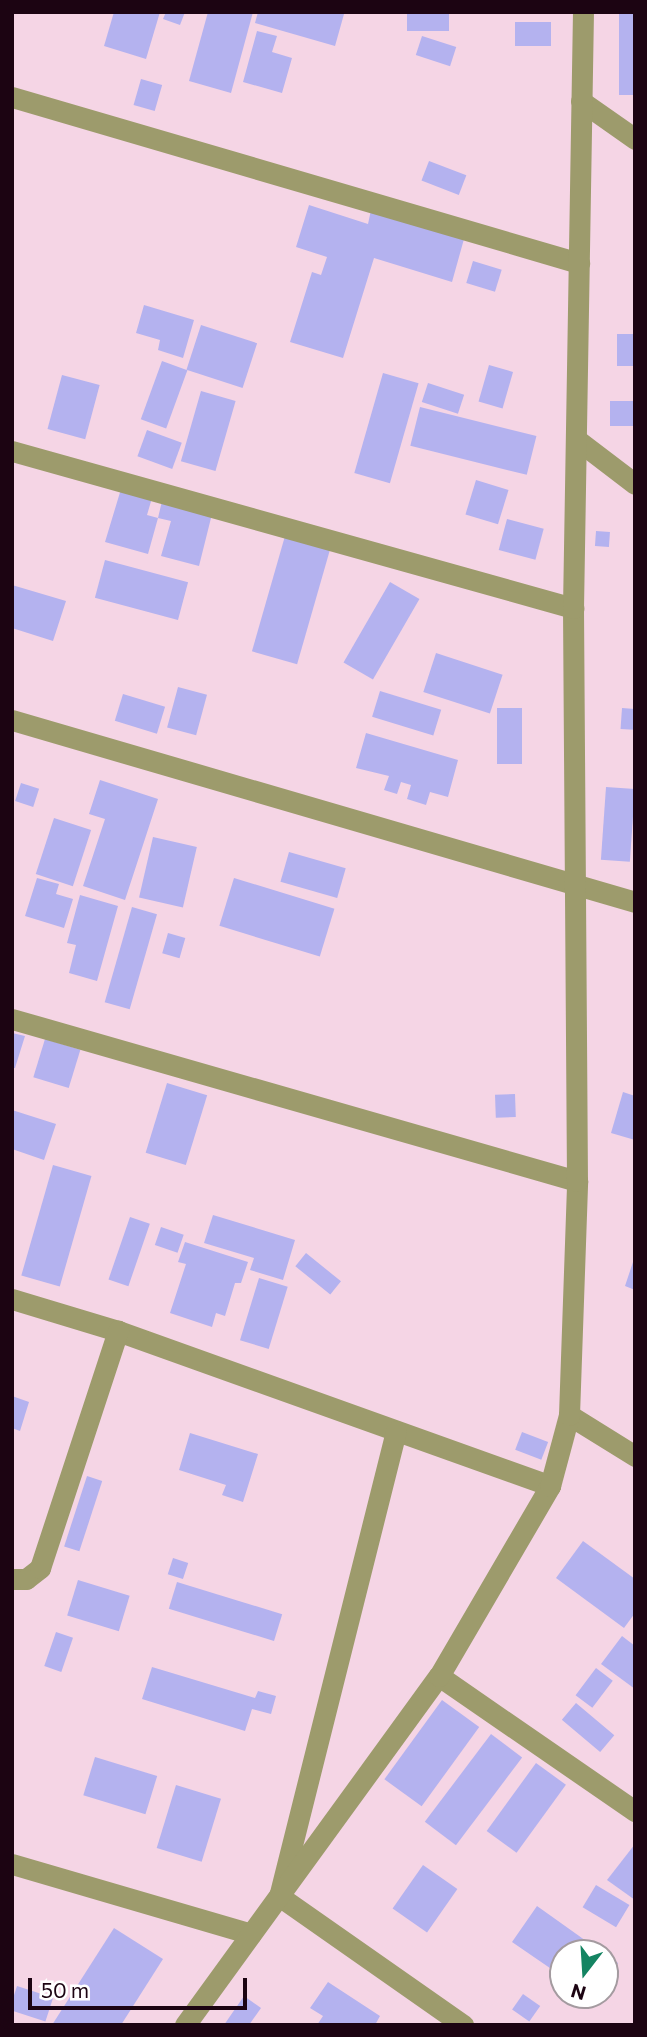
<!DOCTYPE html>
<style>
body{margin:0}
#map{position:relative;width:647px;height:2037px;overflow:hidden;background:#f5d5e5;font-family:Commissioner,sans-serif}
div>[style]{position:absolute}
.building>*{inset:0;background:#b4b2ef;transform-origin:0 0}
.minor>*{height:21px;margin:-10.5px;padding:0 10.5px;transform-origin:10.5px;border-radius:10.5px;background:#9d9b6c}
span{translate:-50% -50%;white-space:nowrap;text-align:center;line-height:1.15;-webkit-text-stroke:6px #fff;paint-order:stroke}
.frame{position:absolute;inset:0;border:14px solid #1c0412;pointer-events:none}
.north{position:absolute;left:549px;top:1939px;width:70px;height:70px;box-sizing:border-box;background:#fff;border:2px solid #a49ba0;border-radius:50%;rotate:197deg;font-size:19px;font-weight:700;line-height:28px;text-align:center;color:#1c0412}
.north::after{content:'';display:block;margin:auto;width:24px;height:32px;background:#148462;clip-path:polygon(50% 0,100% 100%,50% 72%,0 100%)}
.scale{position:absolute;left:28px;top:1978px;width:219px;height:32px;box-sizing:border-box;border:4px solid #1c0412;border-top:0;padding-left:9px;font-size:21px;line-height:24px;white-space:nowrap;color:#1c0412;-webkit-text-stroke:5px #fff;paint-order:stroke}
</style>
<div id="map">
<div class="building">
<div style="clip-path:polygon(114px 12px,160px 12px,146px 59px,104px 46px)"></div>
<div style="clip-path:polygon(166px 12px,185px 12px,180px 25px,163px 19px)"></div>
<div style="clip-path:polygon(208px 12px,253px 12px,231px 93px,189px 81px)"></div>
<div style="clip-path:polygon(258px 12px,337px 12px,344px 14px,335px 46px,255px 23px)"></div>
<div style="left:407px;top:12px;width:42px;height:19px"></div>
<div style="left:619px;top:12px;width:16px;height:83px"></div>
<div style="left:515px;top:22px;width:36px;height:24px"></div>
<div style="clip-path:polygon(257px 31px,277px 36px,272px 52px,292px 58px,282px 93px,243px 82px)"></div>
<div style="left:422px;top:36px;width:36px;height:20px;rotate:18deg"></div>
<div style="left:141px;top:79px;width:22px;height:27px;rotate:16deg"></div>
<div style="left:429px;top:161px;width:40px;height:21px;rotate:21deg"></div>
<div style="clip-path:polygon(309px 205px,368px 224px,371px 210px,464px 239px,452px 282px,374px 258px,343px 358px,290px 342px,312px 272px,321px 275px,327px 257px,296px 247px)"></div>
<div style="left:473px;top:261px;width:30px;height:23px;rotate:17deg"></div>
<div style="clip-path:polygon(144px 305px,194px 320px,183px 358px,158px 350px,160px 340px,136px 333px)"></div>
<div style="left:201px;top:325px;width:59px;height:47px;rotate:18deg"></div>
<div style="left:617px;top:334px;width:18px;height:32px"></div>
<div style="left:162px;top:361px;width:27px;height:62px;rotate:20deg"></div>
<div style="left:489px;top:365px;width:25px;height:38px;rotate:16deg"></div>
<div style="left:383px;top:373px;width:37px;height:104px;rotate:16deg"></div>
<div style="left:62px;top:375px;width:39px;height:56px;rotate:15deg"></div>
<div style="left:428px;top:383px;width:38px;height:20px;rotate:18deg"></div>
<div style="left:201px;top:391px;width:36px;height:73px;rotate:16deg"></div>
<div style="left:610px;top:401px;width:23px;height:25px"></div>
<div style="left:420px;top:407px;width:120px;height:40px;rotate:14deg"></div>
<div style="left:147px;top:430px;width:37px;height:28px;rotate:20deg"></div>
<div style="left:476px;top:480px;width:34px;height:36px;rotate:17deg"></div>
<div style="clip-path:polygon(121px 489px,152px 498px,147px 515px,158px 518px,148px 554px,105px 542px)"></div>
<div style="clip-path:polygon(162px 501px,212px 514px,199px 566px,161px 556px,171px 521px,158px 518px)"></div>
<div style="left:507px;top:519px;width:38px;height:32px;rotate:15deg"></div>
<div style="left:596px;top:531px;width:14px;height:15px;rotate:4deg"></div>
<div style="left:285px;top:536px;width:47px;height:120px;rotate:16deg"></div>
<div style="left:105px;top:560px;width:86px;height:39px;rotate:15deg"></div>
<div style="left:390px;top:582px;width:34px;height:93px;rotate:30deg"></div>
<div style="clip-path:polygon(12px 585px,66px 601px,53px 641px,12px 628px)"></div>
<div style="left:436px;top:653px;width:70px;height:41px;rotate:18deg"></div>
<div style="left:178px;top:687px;width:30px;height:42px;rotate:15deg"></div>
<div style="left:380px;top:691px;width:64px;height:27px;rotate:17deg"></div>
<div style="left:123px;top:694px;width:44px;height:28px;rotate:17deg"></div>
<div style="left:497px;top:708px;width:25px;height:56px"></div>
<div style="left:622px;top:708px;width:13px;height:21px;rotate:4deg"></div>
<div style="clip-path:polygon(366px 733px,458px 760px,448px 797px,430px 792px,426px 805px,407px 799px,411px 785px,401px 782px,397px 794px,384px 790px,389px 776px,356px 768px)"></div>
<div style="clip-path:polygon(100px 780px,158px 799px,125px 900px,83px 886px,105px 819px,89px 814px)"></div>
<div style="left:21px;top:783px;width:19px;height:19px;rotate:18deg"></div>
<div style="left:606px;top:787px;width:29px;height:73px;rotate:4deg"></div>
<div style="left:54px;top:818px;width:39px;height:59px;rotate:18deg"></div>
<div style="left:153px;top:837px;width:45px;height:62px;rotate:13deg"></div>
<div style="left:289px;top:852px;width:59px;height:31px;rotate:16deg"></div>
<div style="clip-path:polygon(37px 878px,59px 884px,56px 894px,73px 899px,64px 928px,25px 916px)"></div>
<div style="left:234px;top:878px;width:105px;height:50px;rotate:17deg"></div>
<div style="clip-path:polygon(80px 895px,118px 906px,97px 981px,69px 973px,76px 945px,67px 943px)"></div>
<div style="left:132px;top:907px;width:26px;height:99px;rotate:16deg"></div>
<div style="left:168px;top:933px;width:18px;height:21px;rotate:16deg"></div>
<div style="clip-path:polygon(12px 1033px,25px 1036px,15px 1068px,12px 1068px)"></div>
<div style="left:45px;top:1039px;width:37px;height:40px;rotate:17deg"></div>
<div style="left:167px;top:1083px;width:42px;height:73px;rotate:17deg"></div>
<div style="clip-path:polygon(623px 1092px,635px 1096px,635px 1140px,611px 1133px)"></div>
<div style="left:515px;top:1094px;width:23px;height:20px;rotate:88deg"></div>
<div style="clip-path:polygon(12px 1110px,56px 1124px,44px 1160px,12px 1149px)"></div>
<div style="left:53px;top:1165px;width:40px;height:115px;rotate:16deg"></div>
<div style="clip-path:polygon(213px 1215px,295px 1240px,283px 1280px,250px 1270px,254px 1258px,204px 1243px)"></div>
<div style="left:130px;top:1217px;width:21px;height:66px;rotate:19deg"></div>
<div style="left:161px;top:1227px;width:24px;height:19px;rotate:19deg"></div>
<div style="clip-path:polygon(185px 1242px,248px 1262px,241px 1283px,235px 1283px,225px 1316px,216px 1313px,212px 1327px,170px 1313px,186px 1264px,178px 1262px)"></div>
<div style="left:306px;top:1253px;width:45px;height:17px;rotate:39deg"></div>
<div style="clip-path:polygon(634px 1259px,635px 1259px,635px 1290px,625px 1286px)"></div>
<div style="left:259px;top:1278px;width:30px;height:65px;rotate:17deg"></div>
<div style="clip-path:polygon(12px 1396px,29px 1402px,20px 1431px,12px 1428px)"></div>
<div style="left:522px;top:1432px;width:28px;height:19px;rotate:21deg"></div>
<div style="clip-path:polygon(190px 1433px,258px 1454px,243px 1502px,222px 1495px,226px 1485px,179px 1470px)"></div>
<div style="left:87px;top:1476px;width:16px;height:74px;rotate:18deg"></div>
<div style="clip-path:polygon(583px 1541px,635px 1579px,635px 1613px,624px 1628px,556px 1578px)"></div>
<div style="left:173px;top:1558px;width:16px;height:17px;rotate:18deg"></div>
<div style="left:78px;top:1580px;width:54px;height:37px;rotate:17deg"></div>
<div style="left:177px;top:1582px;width:110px;height:28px;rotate:17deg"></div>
<div style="left:56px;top:1632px;width:18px;height:36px;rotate:19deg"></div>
<div style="clip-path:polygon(622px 1636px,635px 1646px,635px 1689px,601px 1664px)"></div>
<div style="clip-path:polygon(152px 1667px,255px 1698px,258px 1691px,276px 1696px,271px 1714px,252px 1709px,245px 1731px,142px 1699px)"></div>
<div style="left:596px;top:1668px;width:21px;height:34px;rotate:37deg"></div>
<div style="left:442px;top:1700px;width:46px;height:98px;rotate:36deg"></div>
<div style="left:576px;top:1703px;width:50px;height:22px;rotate:40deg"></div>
<div style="left:491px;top:1734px;width:39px;height:110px;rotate:37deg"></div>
<div style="left:95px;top:1757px;width:65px;height:40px;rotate:17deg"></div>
<div style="left:536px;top:1763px;width:37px;height:84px;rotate:36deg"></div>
<div style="left:176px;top:1785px;width:47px;height:66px;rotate:17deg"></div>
<div style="clip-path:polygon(635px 1844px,635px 1900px,607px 1880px)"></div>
<div style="left:423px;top:1865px;width:42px;height:53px;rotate:35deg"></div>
<div style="left:596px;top:1885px;width:39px;height:26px;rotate:31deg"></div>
<div style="clip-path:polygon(537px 1906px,603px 1953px,563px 1953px,563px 1977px,512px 1942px)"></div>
<div style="clip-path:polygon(114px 1928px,163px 1959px,121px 2025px,52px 2025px)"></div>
<div style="clip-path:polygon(605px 1954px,618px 1963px,605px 1981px)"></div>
<div style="clip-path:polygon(328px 1982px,380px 2016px,375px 2025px,317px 2025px,323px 2016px,310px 2008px)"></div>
<div style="left:17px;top:1986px;width:38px;height:25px;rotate:18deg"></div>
<div style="left:523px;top:1994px;width:21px;height:19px;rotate:35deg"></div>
<div style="clip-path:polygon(244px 1996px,261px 2008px,249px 2025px,224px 2025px)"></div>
</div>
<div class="minor">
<div style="left:12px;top:97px;width:591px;rotate:16.32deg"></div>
<div style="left:581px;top:101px;width:66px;rotate:35.1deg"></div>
<div style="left:576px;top:439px;width:74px;rotate:37.3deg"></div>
<div style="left:12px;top:451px;width:583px;rotate:15.63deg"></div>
<div style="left:12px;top:720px;width:649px;rotate:16.28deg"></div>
<div style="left:12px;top:1019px;width:588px;rotate:16deg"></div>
<div style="left:12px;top:1299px;width:111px;rotate:16.8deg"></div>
<div style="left:118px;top:1331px;width:459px;rotate:19.7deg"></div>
<div style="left:569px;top:1415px;width:78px;rotate:31.8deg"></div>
<div style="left:396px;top:1431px;width:479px;rotate:104.1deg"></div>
<div style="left:279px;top:1896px;width:225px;rotate:35deg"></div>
<div style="left:12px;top:1579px;width:14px"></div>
<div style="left:26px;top:1579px;width:18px;rotate:-38deg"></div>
<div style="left:40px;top:1568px;width:250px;rotate:-71.8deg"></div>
<div style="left:439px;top:1676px;width:238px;rotate:34.6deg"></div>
<div style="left:12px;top:1864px;width:249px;rotate:16.3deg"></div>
<div style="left:185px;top:2025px;width:432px;rotate:-54deg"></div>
<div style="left:439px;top:1676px;width:220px;rotate:-59.7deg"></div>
<div style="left:550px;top:1486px;width:73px;rotate:-75deg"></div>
<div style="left:569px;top:1415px;width:234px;rotate:-88deg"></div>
<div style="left:577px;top:1181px;width:573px;rotate:-90.4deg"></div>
<div style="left:573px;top:608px;width:596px;rotate:-89.04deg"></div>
</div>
<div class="frame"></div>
<div class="north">N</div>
<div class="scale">50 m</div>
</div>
